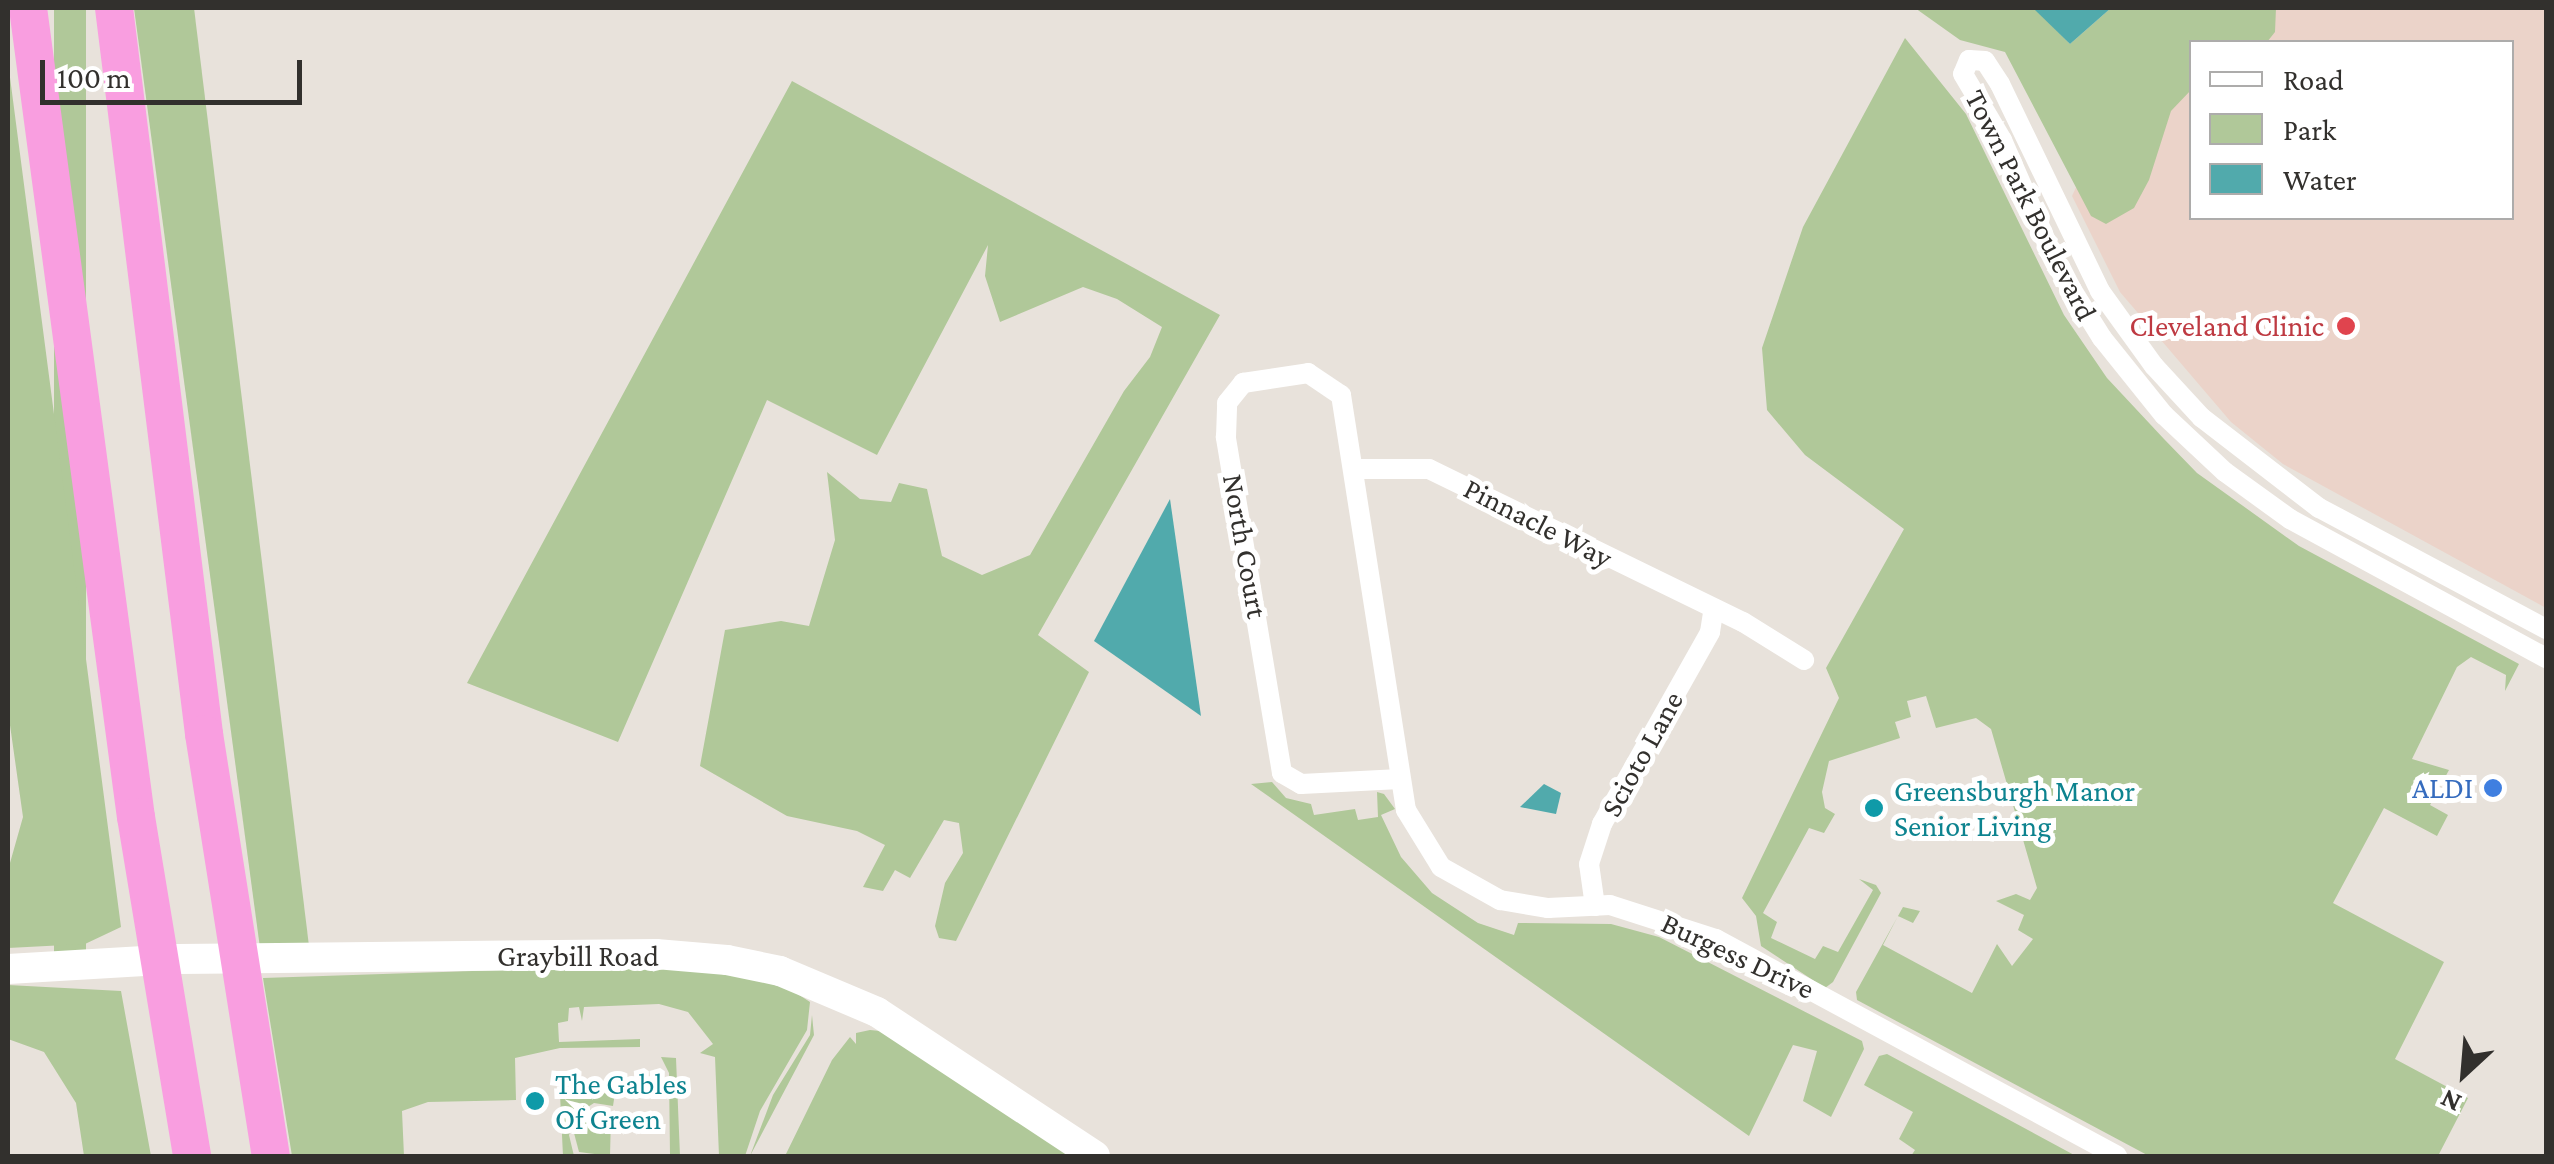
<!DOCTYPE html>
<style>
body{margin:0}
#map{position:relative;width:2554px;height:1164px;overflow:hidden;background:#e8e2db;font-family:"Crimson Pro",serif}
div>[style]{position:absolute}
.medical>*{inset:0;background:#ebd3c9}
.green>*{inset:0;background:#b0c899;transform-origin:0 0}
.water>*{inset:0;background:#51aaac}
.street>*{height:20px;margin:-10px;padding:0 10px;transform-origin:10px;border-radius:10px;background:#fff}
.secondary>*{height:30px;margin:-15px;padding:0 15px;transform-origin:15px;border-radius:15px;background:#fff}
.highway>*{height:38px;margin:-19px;padding:0 19px;transform-origin:19px;border-radius:19px;background:#f99ee0}
.dots>*{width:28px;height:28px;translate:-50% -50%;box-sizing:border-box;border:5px solid #fff;border-radius:50%}
span{translate:-50% -50%;white-space:nowrap;text-align:center;line-height:1.15;-webkit-text-stroke:10px #fff;paint-order:stroke}
.street-label{font-size:30px;color:#32302d}
.health-label{font-size:30px;color:#be3a42}
.right{translate:-100% -50%;text-align:right}
.shop-label{font-size:30px;color:#366cbe}
.culture-label{font-size:30px;color:#0d838f}
.left{translate:0 -50%;text-align:left}
.frame{position:absolute;inset:0;border:10px solid #32302d;pointer-events:none}
.legend{position:absolute;left:2189px;top:40px;width:325px;height:180px;box-sizing:border-box;background:#fff;border:2px solid #adacab;margin:0;padding:12px 18px;list-style:none;font-size:30px;color:#32302d}
.legend li{display:flex;align-items:center;gap:20px;height:50px}
.legend b{width:50px;border:2px solid #adacab}
.north{position:absolute;left:2414px;top:1024px;width:100px;height:100px;-webkit-text-stroke:8px #fff;paint-order:stroke;rotate:206deg;font-size:28px;font-weight:700;line-height:40px;text-align:center;color:#32302d}
.north::after{content:'';display:block;margin:auto;width:35px;height:45px;background:#32302d;clip-path:polygon(50% 0,100% 100%,50% 72%,0 100%)}
.scale{position:absolute;left:40px;top:60px;width:262px;height:45px;box-sizing:border-box;border:5px solid #32302d;border-top:0;padding-left:12px;font-size:30px;line-height:35px;white-space:nowrap;color:#32302d;-webkit-text-stroke:8px #fff;paint-order:stroke}
</style>
<div id="map">
<div class="medical">
<div style="clip-path:polygon(evenodd,2160px 8px,2546px 8px,2546px 608px,2283px 464px,2231px 422px,2120px 292px,2072px 196px,2160px 8px,2192px 42px,2512px 42px,2512px 218px,2192px 218px,2192px 42px)"></div>
</div>
<div class="green">
<div style="left:54px;top:8px;width:32px;height:952px"></div>
<div style="clip-path:polygon(134px 8px,194px 8px,309px 946px,260px 948px)"></div>
<div style="clip-path:polygon(1915px 8px,2035px 8px,2070px 44px,2111px 8px,2276px 8px,2275px 32px,2267px 42px,2192px 42px,2191px 90px,2171px 111px,2149px 180px,2134px 208px,2106px 224px,2091px 216px,2005px 52px,1960px 40px)"></div>
<div style="clip-path:polygon(1905px 38px,1966px 114px,2064px 315px,2107px 378px,2164px 439px,2197px 473px,2299px 546px,2519px 664px,2505px 691px,2506px 675px,2471px 657px,2457px 667px,2412px 759px,2449px 770px,2430px 805px,2448px 815px,2437px 836px,2384px 808px,2333px 903px,2444px 962px,2395px 1059px,2468px 1098px,2438px 1156px,2149px 1156px,1857px 1000px,1856px 992px,1903px 907px,1920px 911px,1913px 923px,1898px 916px,1883px 945px,1972px 993px,1997px 944px,2012px 966px,2033px 939px,2018px 930px,2024px 915px,1996px 901px,2016px 894px,2030px 900px,2037px 888px,1991px 729px,1976px 718px,1936px 728px,1926px 696px,1907px 701px,1911px 717px,1895px 722px,1900px 738px,1829px 761px,1822px 792px,1825px 808px,1835px 814px,1824px 833px,1809px 828px,1763px 913px,1777px 922px,1771px 938px,1815px 959px,1823px 946px,1838px 952px,1873px 890px,1859px 879px,1876px 885px,1881px 893px,1833px 982px,1825px 988px,1761px 946px,1756px 916px,1742px 898px,1839px 698px,1826px 668px,1904px 529px,1805px 455px,1767px 410px,1762px 348px,1803px 227px)"></div>
<div style="clip-path:polygon(8px 62px,121px 927px,85px 944px,8px 948px,8px 870px,23px 817px,8px 711px)"></div>
<div style="clip-path:polygon(792px 81px,1220px 315px,1038px 635px,1089px 672px,956px 941px,939px 938px,935px 926px,945px 883px,963px 853px,959px 823px,944px 820px,910px 878px,895px 870px,883px 891px,863px 887px,885px 845px,857px 831px,787px 816px,700px 766px,725px 630px,781px 621px,809px 626px,835px 540px,827px 472px,860px 499px,891px 502px,899px 483px,927px 489px,942px 556px,982px 575px,1030px 555px,1124px 391px,1150px 357px,1162px 327px,1117px 299px,1083px 287px,1000px 322px,985px 276px,988px 245px,877px 455px,767px 400px,618px 742px,467px 683px)"></div>
<div style="clip-path:polygon(1272px 782px,1286px 798px,1311px 804px,1314px 815px,1355px 809px,1358px 820px,1378px 817px,1377px 792px,1384px 794px,1395px 809px,1381px 815px,1401px 857px,1432px 893px,1478px 923px,1514px 935px,1518px 923px,1611px 924px,1659px 937px,1862px 1041px,1864px 1049px,1831px 1117px,1803px 1101px,1817px 1051px,1793px 1045px,1749px 1136px,1251px 784px)"></div>
<div style="clip-path:polygon(618px 966px,732px 973px,790px 989px,810px 1002px,807px 1030px,760px 1111px,745px 1156px,719px 1156px,715px 1057px,700px 1053px,713px 1044px,688px 1012px,659px 1004px,584px 1007px,582px 1021px,579px 1007px,569px 1008px,568px 1021px,558px 1023px,559px 1042px,640px 1039px,640px 1047px,560px 1048px,515px 1058px,516px 1100px,428px 1102px,402px 1111px,404px 1156px,292px 1156px,263px 978px)"></div>
<div style="clip-path:polygon(8px 985px,121px 991px,151px 1156px,84px 1156px,76px 1103px,44px 1052px,8px 1039px)"></div>
<div style="clip-path:polygon(812px 1015px,814px 1035px,750px 1156px,773px 1095px,810px 1035px)"></div>
<div style="clip-path:polygon(870px 1030px,880px 1031px,1071px 1156px,785px 1156px,832px 1060px,850px 1037px,856px 1044px,856px 1033px)"></div>
<div style="clip-path:polygon(1887px 1054px,2076px 1156px,1911px 1156px,1915px 1150px,1899px 1139px,1913px 1112px,1864px 1085px,1879px 1056px)"></div>
<div style="clip-path:polygon(661px 1057px,676px 1058px,680px 1156px,670px 1156px,669px 1073px)"></div>
<div style="clip-path:polygon(615px 1093px,613px 1106px,594px 1103px,580px 1112px,569px 1135px,574px 1156px,563px 1156px,560px 1094px)"></div>
<div style="clip-path:polygon(589px 1109px,611px 1116px,610px 1156px,579px 1152px,574px 1133px)"></div>
</div>
<div class="water">
<div style="clip-path:polygon(2111px 8px,2070px 44px,2034px 9px,2035px 8px)"></div>
<div style="clip-path:polygon(1170px 499px,1201px 716px,1094px 641px)"></div>
<div style="clip-path:polygon(1544px 784px,1561px 793px,1556px 814px,1520px 807px)"></div>
</div>
<div class="street">
<div style="left:1357px;top:469px;width:72px"></div>
<div style="left:1429px;top:469px;width:349px;rotate:26deg"></div>
<div style="left:1743px;top:622px;width:72px;rotate:31.9deg"></div>
<div style="left:2546px;top:629px;width:257px;rotate:-151.9deg"></div>
<div style="left:2319px;top:508px;width:148px;rotate:-142.4deg"></div>
<div style="left:2202px;top:418px;width:71px;rotate:-132.7deg"></div>
<div style="left:2154px;top:366px;width:92px;rotate:-125.8deg"></div>
<div style="left:2100px;top:291px;width:230px;rotate:-115.8deg"></div>
<div style="left:2000px;top:84px;width:27px;rotate:-123deg"></div>
<div style="left:1985px;top:61px;width:16px;rotate:-176deg"></div>
<div style="left:1969px;top:60px;width:15px;rotate:113deg"></div>
<div style="left:1963px;top:74px;width:77px;rotate:59.4deg"></div>
<div style="left:2002px;top:140px;width:137px;rotate:66.4deg"></div>
<div style="left:2057px;top:266px;width:85px;rotate:58deg"></div>
<div style="left:2102px;top:338px;width:99px;rotate:51.2deg"></div>
<div style="left:2164px;top:415px;width:83px;rotate:43.1deg"></div>
<div style="left:2225px;top:472px;width:80px;rotate:35.9deg"></div>
<div style="left:2290px;top:519px;width:291px;rotate:28.5deg"></div>
<div style="left:1400px;top:779px;width:99px;rotate:177.1deg"></div>
<div style="left:1301px;top:784px;width:22px;rotate:-150deg"></div>
<div style="left:1282px;top:773px;width:341px;rotate:-99.5deg"></div>
<div style="left:1226px;top:437px;width:34px;rotate:-88deg"></div>
<div style="left:1227px;top:403px;width:26px;rotate:-51deg"></div>
<div style="left:1243px;top:383px;width:66px;rotate:-8.7deg"></div>
<div style="left:1308px;top:373px;width:40px;rotate:34deg"></div>
<div style="left:1341px;top:395px;width:420px;rotate:81.1deg"></div>
<div style="left:1406px;top:810px;width:67px;rotate:58.4deg"></div>
<div style="left:1441px;top:867px;width:68px;rotate:29.2deg"></div>
<div style="left:1500px;top:900px;width:49px;rotate:9.5deg"></div>
<div style="left:1548px;top:908px;width:62px;rotate:-2.8deg"></div>
<div style="left:1610px;top:905px;width:111px;rotate:17.8deg"></div>
<div style="left:1716px;top:939px;width:456px;rotate:28.4deg"></div>
<div style="left:1595px;top:906px;width:42px;rotate:-98.1deg"></div>
<div style="left:1589px;top:864px;width:42px;rotate:-72deg"></div>
<div style="left:1602px;top:824px;width:220px;rotate:-60.6deg"></div>
<div style="left:1710px;top:632px;width:24px;rotate:-81deg"></div>
</div>
<div class="secondary">
<div style="left:8px;top:969px;width:170px;rotate:-3.4deg"></div>
<div style="left:178px;top:959px;width:478px;rotate:-0.6deg"></div>
<div style="left:656px;top:954px;width:71px;rotate:4.8deg"></div>
<div style="left:727px;top:960px;width:54px;rotate:11.7deg"></div>
<div style="left:780px;top:971px;width:105px;rotate:22.9deg"></div>
<div style="left:877px;top:1012px;width:261px;rotate:33.4deg"></div>
</div>
<div class="highway">
<div style="left:28px;top:8px;width:816px;rotate:82.4deg"></div>
<div style="left:136px;top:817px;width:344px;rotate:80.6deg"></div>
<div style="left:114px;top:8px;width:732px;rotate:82.93deg"></div>
<div style="left:204px;top:734px;width:427px;rotate:81deg"></div>
</div>
<div class="dots">
<div style="left:2346px;top:326px;background:#e0444e"></div>
<div style="left:2493px;top:788px;background:#3f7fe0"></div>
<div style="left:1874px;top:808px;background:#0f9aa8"></div>
<div style="left:535px;top:1101px;background:#0f9aa8"></div>
</div>
<div class="street-label">
<span style="left:2031px;top:205px;rotate:63deg">Town Park Boulevard</span>
<span style="left:1538px;top:523px;rotate:27deg">Pinnacle Way</span>
<span style="left:1245px;top:546px;rotate:80deg">North Court</span>
<span style="left:1642px;top:754px;rotate:-61deg">Scioto Lane</span>
<span style="left:578px;top:956px">Graybill Road</span>
<span style="left:1738px;top:956px;rotate:25deg">Burgess Drive</span>
</div>
<div class="health-label">
<span class="right" style="left:2324px;top:326px">Cleveland Clinic</span>
</div>
<div class="shop-label">
<span class="right" style="left:2473px;top:788px">ALDI</span>
</div>
<div class="culture-label">
<span class="left" style="left:1894px;top:808px">Greensburgh Manor<br>Senior Living</span>
<span class="left" style="left:555px;top:1101px">The Gables<br>Of Green</span>
</div>
<div class="frame"></div>
<ul class="legend">
<li><b style="height:12px;background:#fff"></b>Road</li>
<li><b style="height:28px;background:#b0c899"></b>Park</li>
<li><b style="height:28px;background:#51aaac"></b>Water</li>
</ul>
<div class="north">N</div>
<div class="scale">100 m</div>
</div>
